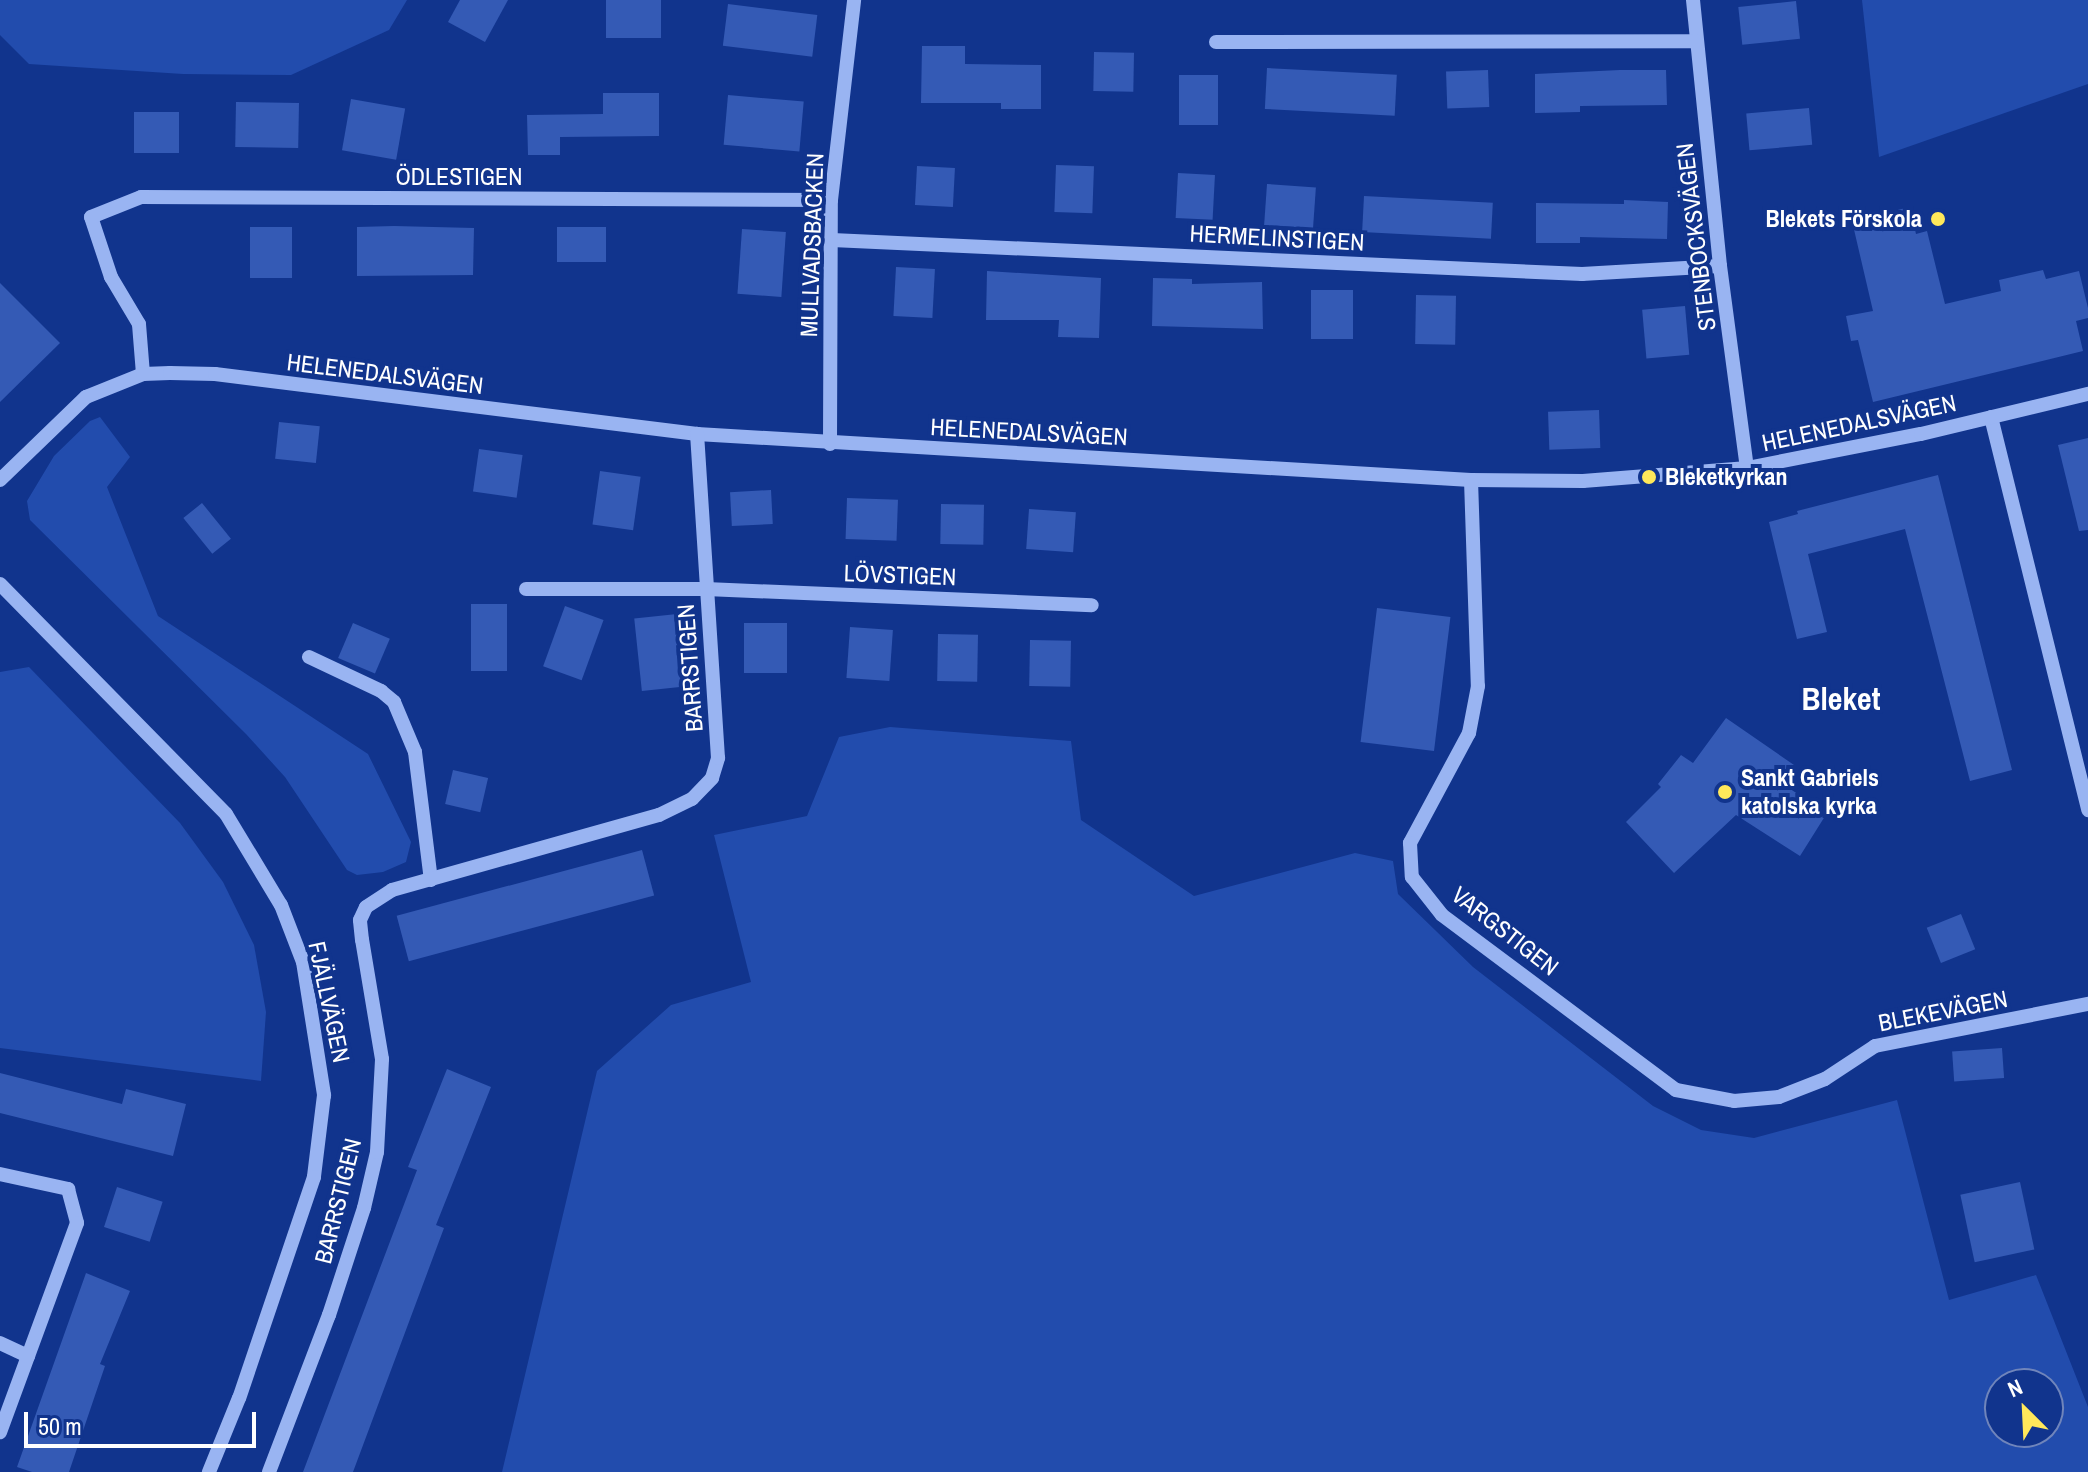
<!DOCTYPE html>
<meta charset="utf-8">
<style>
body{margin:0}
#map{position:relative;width:2088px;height:1472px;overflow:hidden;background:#11348d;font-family:"Archivo Narrow",sans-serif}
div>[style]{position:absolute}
.green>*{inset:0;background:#224cad}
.building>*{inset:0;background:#345ab5;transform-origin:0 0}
.minor>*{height:14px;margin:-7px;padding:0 7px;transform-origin:7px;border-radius:7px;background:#99b4f2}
.dots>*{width:22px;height:22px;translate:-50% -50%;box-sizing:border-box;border:4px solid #11348d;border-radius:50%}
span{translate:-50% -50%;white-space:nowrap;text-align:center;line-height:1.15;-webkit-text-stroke:8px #11348d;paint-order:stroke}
.street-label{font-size:24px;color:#fff}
.poi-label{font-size:24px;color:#fff;font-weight:700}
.right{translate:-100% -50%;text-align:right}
.left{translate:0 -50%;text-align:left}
.district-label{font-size:32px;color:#fff;font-weight:700}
.north{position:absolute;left:1984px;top:1368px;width:80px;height:80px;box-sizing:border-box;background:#11348d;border:2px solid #7085bb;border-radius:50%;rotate:336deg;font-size:22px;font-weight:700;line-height:32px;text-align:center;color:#fff}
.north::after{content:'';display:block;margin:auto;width:28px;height:36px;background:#ffe85a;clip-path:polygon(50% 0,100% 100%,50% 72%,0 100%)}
.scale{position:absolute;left:24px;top:1412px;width:232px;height:36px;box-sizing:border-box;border:4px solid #fff;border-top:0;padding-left:10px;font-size:24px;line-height:28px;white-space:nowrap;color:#fff;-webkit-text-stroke:6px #11348d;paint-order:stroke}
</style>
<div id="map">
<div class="green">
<div style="clip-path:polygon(0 0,407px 0,389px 30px,291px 75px,183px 74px,29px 64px,0 35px)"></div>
<div style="clip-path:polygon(1862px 0,2088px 0,2088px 84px,1879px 157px)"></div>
<div style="clip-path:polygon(100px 417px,130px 457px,107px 487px,158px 616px,368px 754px,411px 842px,406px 862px,383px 872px,357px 875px,347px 870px,285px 777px,246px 734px,30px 520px,27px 501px,54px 456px,90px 421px)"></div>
<div style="clip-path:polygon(29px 667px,180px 823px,223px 882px,254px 945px,266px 1012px,261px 1081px,0 1048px,0 672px)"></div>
<div style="clip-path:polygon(evenodd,890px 727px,1071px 741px,1081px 820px,1194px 896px,1355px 853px,1393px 861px,1398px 894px,1473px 967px,1653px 1106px,1701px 1130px,1754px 1138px,1897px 1100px,1949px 1300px,2036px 1275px,2088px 1407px,2088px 1472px,502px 1472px,597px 1071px,671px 1005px,751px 982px,714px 835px,807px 816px,839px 737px,890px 727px,2000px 1384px,2048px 1384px,2048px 1432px,2000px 1432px,2000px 1384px)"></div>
</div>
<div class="building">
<div style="clip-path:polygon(460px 0,508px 0,485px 42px,448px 22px)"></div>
<div style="left:606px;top:0;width:55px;height:38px"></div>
<div style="left:1796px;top:1px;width:38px;height:58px;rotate:84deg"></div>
<div style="left:728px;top:4px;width:90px;height:42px;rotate:7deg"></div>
<div style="clip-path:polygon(922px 46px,965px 46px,965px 64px,1041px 65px,1041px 109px,1001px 109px,1001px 103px,921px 103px)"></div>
<div style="left:1094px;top:52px;width:40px;height:39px;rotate:1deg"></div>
<div style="left:1267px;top:68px;width:130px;height:41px;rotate:3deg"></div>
<div style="left:1488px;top:70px;width:37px;height:42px;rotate:88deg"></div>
<div style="clip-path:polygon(1620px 70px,1666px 70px,1667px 105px,1580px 106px,1580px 112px,1535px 113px,1535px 74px)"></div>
<div style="left:1179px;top:75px;width:39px;height:50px"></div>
<div style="clip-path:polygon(603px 93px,659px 93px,659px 136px,560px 137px,560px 155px,528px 155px,527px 115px,603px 114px)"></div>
<div style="left:728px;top:95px;width:76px;height:50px;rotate:5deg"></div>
<div style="left:351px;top:99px;width:55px;height:52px;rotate:10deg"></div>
<div style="left:236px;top:102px;width:63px;height:45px;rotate:1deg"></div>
<div style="left:1809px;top:108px;width:37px;height:63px;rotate:85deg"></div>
<div style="left:134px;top:112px;width:45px;height:41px"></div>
<div style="left:1056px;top:165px;width:38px;height:47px;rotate:2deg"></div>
<div style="left:917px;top:166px;width:38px;height:39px;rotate:3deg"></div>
<div style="left:1178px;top:173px;width:37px;height:45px;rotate:3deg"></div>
<div style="left:1267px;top:184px;width:49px;height:41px;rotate:4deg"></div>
<div style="left:1364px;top:196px;width:129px;height:36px;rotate:3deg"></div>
<div style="clip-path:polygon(1624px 200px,1668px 202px,1667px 239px,1580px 237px,1580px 243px,1536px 243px,1536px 203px,1624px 204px)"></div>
<div style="clip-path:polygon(1910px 207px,1916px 234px,1927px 231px,1945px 304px,2001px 291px,1999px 280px,2043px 270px,2046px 279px,2079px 271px,2088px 308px,2088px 318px,2076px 321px,2083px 351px,1873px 402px,1858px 340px,1851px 341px,1846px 316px,1873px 311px,1852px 221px)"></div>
<div style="clip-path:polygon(394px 226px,474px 228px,473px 275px,357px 276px,357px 227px)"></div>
<div style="left:250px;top:227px;width:42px;height:51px"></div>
<div style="left:557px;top:227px;width:49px;height:35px"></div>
<div style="left:742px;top:229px;width:44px;height:65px;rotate:4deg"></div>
<div style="left:896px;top:267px;width:39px;height:49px;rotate:3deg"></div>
<div style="clip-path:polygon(987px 271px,1101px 278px,1099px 338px,1058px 337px,1059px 320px,986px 320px)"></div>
<div style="clip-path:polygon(1153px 278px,1192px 279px,1192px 284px,1262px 282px,1263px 329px,1152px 326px)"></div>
<div style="clip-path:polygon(0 283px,60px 343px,0 402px)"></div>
<div style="left:1353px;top:290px;width:49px;height:42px;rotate:90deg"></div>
<div style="left:1416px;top:295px;width:40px;height:49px;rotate:1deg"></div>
<div style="left:1685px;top:306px;width:49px;height:43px;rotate:85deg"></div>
<div style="left:1599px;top:410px;width:38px;height:51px;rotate:88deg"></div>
<div style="left:279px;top:422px;width:41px;height:37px;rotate:6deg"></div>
<div style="clip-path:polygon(2088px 438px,2088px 530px,2079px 531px,2058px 445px)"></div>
<div style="left:479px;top:449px;width:44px;height:43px;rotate:8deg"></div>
<div style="left:600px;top:471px;width:41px;height:54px;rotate:8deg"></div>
<div style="clip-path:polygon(1938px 475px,2012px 770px,1970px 781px,1905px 529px,1808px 554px,1827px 632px,1797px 639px,1769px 522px,1798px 514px,1797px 511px)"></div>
<div style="left:771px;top:490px;width:34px;height:41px;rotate:87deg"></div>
<div style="left:847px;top:498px;width:51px;height:41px;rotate:2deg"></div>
<div style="left:202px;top:503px;width:46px;height:24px;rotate:51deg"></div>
<div style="left:941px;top:504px;width:43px;height:40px;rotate:1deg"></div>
<div style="left:1029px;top:509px;width:47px;height:40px;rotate:4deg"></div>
<div style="left:471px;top:604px;width:36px;height:67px"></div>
<div style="left:565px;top:606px;width:41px;height:64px;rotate:20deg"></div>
<div style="left:1377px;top:608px;width:74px;height:135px;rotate:7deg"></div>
<div style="left:677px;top:614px;width:73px;height:43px;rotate:84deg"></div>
<div style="left:353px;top:623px;width:40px;height:38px;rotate:23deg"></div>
<div style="left:744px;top:623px;width:43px;height:50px"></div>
<div style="left:850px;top:627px;width:43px;height:51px;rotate:4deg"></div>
<div style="left:938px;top:634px;width:40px;height:47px;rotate:1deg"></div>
<div style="left:1030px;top:640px;width:41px;height:46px;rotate:1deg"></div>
<div style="clip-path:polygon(1726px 718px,1794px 765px,1781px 783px,1827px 813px,1800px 856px,1736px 815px,1674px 873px,1626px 822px,1661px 787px,1658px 784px,1681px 755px,1693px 763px)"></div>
<div style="left:453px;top:770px;width:36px;height:35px;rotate:13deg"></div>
<div style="left:642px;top:850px;width:47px;height:254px;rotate:75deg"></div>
<div style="left:1961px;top:914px;width:38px;height:37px;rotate:68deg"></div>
<div style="left:2002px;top:1048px;width:30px;height:50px;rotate:86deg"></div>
<div style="clip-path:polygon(447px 1069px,491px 1087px,436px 1225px,444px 1228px,353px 1472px,303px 1472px,417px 1170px,408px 1167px)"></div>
<div style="clip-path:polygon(0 1073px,122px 1104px,126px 1089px,186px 1104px,173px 1156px,0 1113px)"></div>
<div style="left:2020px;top:1182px;width:69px;height:61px;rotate:78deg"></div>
<div style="left:117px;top:1187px;width:48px;height:42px;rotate:18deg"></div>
<div style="clip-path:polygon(86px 1273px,130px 1291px,100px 1364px,105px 1366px,69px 1472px,32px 1472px,17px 1467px)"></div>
</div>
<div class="minor">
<div style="left:1693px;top:0;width:267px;rotate:84.2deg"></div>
<div style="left:1720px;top:266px;width:204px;rotate:82.4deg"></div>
<div style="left:1216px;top:42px;width:480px;rotate:-0.1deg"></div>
<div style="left:832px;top:240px;width:751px;rotate:2.6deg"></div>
<div style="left:1582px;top:274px;width:138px;rotate:-3.3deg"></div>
<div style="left:143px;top:374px;width:50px;rotate:-94.6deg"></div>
<div style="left:139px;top:324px;width:55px;rotate:-120.8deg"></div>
<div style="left:111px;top:277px;width:63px;rotate:-108.4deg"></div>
<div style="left:91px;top:217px;width:54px;rotate:-21.8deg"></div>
<div style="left:141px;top:197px;width:690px;rotate:0.25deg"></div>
<div style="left:1991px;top:417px;width:405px;rotate:76.1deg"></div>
<div style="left:830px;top:444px;width:244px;rotate:-89.8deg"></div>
<div style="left:831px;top:200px;width:201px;rotate:-83.4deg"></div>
<div style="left:0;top:480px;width:120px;rotate:-44deg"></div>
<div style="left:86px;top:397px;width:61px;rotate:-22deg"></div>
<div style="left:143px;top:374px;width:27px;rotate:-2deg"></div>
<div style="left:170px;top:373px;width:45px;rotate:1.3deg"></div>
<div style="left:215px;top:374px;width:486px;rotate:7.1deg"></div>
<div style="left:697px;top:434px;width:775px;rotate:3.4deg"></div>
<div style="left:1471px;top:480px;width:112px;rotate:0.5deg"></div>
<div style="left:1583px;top:481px;width:165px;rotate:-4.5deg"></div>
<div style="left:1747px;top:468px;width:177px;rotate:-11.1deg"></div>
<div style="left:1921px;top:434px;width:172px;rotate:-13.5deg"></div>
<div style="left:1471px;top:480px;width:206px;rotate:88.1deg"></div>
<div style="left:1478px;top:686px;width:48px;rotate:100.8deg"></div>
<div style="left:1469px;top:733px;width:125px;rotate:118.2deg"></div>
<div style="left:1410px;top:843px;width:34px;rotate:87deg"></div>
<div style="left:1412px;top:877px;width:48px;rotate:51.7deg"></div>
<div style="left:1442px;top:915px;width:292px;rotate:36.8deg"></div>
<div style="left:1676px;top:1090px;width:59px;rotate:10.7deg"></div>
<div style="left:1734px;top:1101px;width:45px;rotate:-5.1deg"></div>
<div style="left:1779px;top:1097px;width:49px;rotate:-21.4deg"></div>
<div style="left:1825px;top:1079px;width:60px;rotate:-33.4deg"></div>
<div style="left:1875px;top:1046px;width:217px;rotate:-11.2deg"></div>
<div style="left:0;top:584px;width:322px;rotate:45.5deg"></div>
<div style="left:226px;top:814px;width:106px;rotate:58.9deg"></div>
<div style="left:281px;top:905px;width:61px;rotate:68.9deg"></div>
<div style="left:303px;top:962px;width:135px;rotate:81deg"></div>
<div style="left:324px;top:1095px;width:83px;rotate:97deg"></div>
<div style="left:314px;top:1177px;width:233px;rotate:108.7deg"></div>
<div style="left:239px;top:1398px;width:80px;rotate:112.1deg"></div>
<div style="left:526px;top:589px;width:180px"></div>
<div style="left:706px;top:589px;width:386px;rotate:2.4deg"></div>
<div style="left:309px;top:657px;width:80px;rotate:25.3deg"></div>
<div style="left:381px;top:691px;width:17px;rotate:40deg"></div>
<div style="left:394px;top:702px;width:54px;rotate:67.2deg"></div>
<div style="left:415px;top:752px;width:129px;rotate:82.9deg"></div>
<div style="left:0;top:1174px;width:70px;rotate:12.4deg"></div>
<div style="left:68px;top:1189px;width:35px;rotate:75deg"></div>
<div style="left:77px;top:1223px;width:223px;rotate:110.2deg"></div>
<div style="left:0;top:1343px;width:31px;rotate:25deg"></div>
<div style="left:269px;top:1472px;width:168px;rotate:-69.1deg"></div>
<div style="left:329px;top:1315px;width:113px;rotate:-71.9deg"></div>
<div style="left:364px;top:1208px;width:57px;rotate:-76.9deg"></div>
<div style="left:377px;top:1152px;width:93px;rotate:-86.9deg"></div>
<div style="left:382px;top:1059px;width:121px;rotate:-99.5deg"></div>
<div style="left:362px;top:940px;width:20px;rotate:-96deg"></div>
<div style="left:360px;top:920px;width:14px;rotate:-65deg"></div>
<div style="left:366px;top:907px;width:31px;rotate:-33deg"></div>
<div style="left:392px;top:890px;width:277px;rotate:-15.7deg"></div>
<div style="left:659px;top:815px;width:37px;rotate:-26deg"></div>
<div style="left:692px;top:799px;width:29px;rotate:-46deg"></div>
<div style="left:712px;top:778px;width:21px;rotate:-73deg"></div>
<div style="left:718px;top:758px;width:325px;rotate:-93.7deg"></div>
</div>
<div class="dots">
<div style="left:1938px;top:219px;background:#ffe85a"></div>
<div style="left:1649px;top:477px;background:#ffe85a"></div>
<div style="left:1725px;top:792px;background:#ffe85a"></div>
</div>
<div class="street-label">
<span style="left:459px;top:177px">ÖDLESTIGEN</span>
<span style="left:1696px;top:237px;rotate:-97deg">STENBOCKSVÄGEN</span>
<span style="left:1277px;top:238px;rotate:3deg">HERMELINSTIGEN</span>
<span style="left:812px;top:245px;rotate:-88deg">MULLVADSBACKEN</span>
<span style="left:385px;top:374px;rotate:7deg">HELENEDALSVÄGEN</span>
<span style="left:1859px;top:423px;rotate:-12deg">HELENEDALSVÄGEN</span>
<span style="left:1029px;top:432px;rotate:3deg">HELENEDALSVÄGEN</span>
<span style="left:900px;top:575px;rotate:2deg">LÖVSTIGEN</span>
<span style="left:690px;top:668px;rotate:-94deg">BARRSTIGEN</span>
<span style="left:1505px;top:931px;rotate:38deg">VARGSTIGEN</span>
<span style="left:329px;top:1002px;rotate:78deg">FJÄLLVÄGEN</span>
<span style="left:1943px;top:1011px;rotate:-11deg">BLEKEVÄGEN</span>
<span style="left:338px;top:1201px;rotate:-76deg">BARRSTIGEN</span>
</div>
<div class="poi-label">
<span class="right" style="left:1922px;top:219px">Blekets Förskola</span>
<span class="left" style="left:1665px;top:477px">Bleketkyrkan</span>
<span class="left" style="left:1741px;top:792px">Sankt Gabriels<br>katolska kyrka</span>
</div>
<div class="district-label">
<span style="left:1841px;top:699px">Bleket</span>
</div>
<div class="north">N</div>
<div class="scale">50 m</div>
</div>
